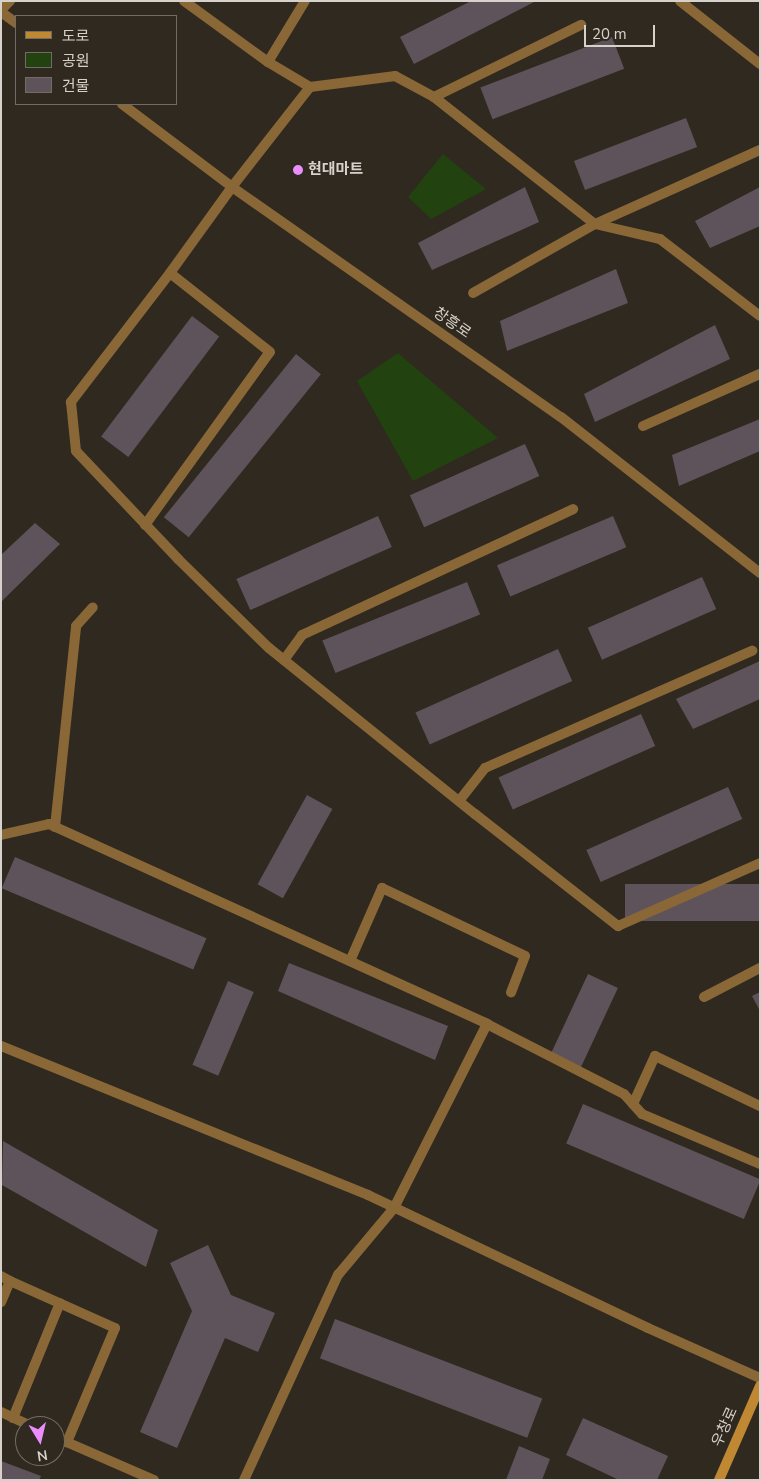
<!DOCTYPE html>
<meta charset="utf-8">
<style>
body{margin:0}
#map{position:relative;width:761px;height:1481px;overflow:hidden;background:#2f291f;font-family:"Nunito Sans","Noto Sans KR",sans-serif}
div>[style]{position:absolute}
.green>*{inset:0;background:#224310}
.building>*{inset:0;background:#5f535b;transform-origin:0 0}
.lane>*{height:10px;margin:-5px;padding:0 5px;transform-origin:5px;border-radius:5px;background:#8a6736}
.street>*{height:10px;margin:-5px;padding:0 5px;transform-origin:5px;border-radius:5px;background:#8a6736}
.secondary>*{height:10px;margin:-5px;padding:0 5px;transform-origin:5px;border-radius:5px;background:#c08833}
.dots>*{width:14px;height:14px;translate:-50% -50%;box-sizing:border-box;border:2px solid #2f291f;border-radius:50%}
span{translate:-50% -50%;white-space:nowrap;text-align:center;line-height:1.15;-webkit-text-stroke:4px #2f291f;paint-order:stroke}
.poi-label{font-size:15px;color:#d6d1cb;font-weight:700}
.left{translate:0 -50%;text-align:left}
.street-label{font-size:15px;color:#d6d1cb}
.frame{position:absolute;inset:0;border:2px solid #d6d1cb;pointer-events:none}
.legend{position:absolute;left:15px;top:15px;width:162px;height:90px;box-sizing:border-box;background:#2f291f;border:1px solid #726c64;margin:0;padding:6px 9px;list-style:none;font-size:15px;color:#d6d1cb}
.legend li{display:flex;align-items:center;gap:10px;height:25px}
.legend b{width:25px;border:1px solid #726c64}
.north{position:absolute;left:15px;top:1416px;width:50px;height:50px;box-sizing:border-box;background:#2f291f;border:1px solid #726c64;border-radius:50%;rotate:171deg;font-size:14px;font-weight:700;line-height:20px;text-align:center;color:#d6d1cb}
.north::after{content:'';display:block;margin:auto;width:18px;height:22px;background:#ea8dfd;clip-path:polygon(50% 0,100% 100%,50% 72%,0 100%)}
.scale{position:absolute;left:584px;top:25px;width:71px;height:22px;box-sizing:border-box;border:2px solid #d6d1cb;border-top:0;padding-left:6px;font-size:15px;line-height:18px;white-space:nowrap;color:#d6d1cb;-webkit-text-stroke:4px #2f291f;paint-order:stroke}
</style>
<div id="map">
<div class="green">
<div style="clip-path:polygon(443px 154px,486px 189px,431px 219px,408px 197px)"></div>
<div style="clip-path:polygon(398px 353px,498px 438px,413px 481px,357px 381px)"></div>
</div>
<div class="building">
<div style="clip-path:polygon(471px 1px,536px 1px,414px 64px,400px 37px)"></div>
<div style="left:612px;top:37px;width:34px;height:141px;rotate:69deg"></div>
<div style="left:686px;top:118px;width:31px;height:120px;rotate:69deg"></div>
<div style="clip-path:polygon(525px 187px,539px 222px,432px 270px,418px 243px)"></div>
<div style="clip-path:polygon(760px 187px,760px 226px,710px 248px,695px 221px)"></div>
<div style="clip-path:polygon(616px 269px,628px 303px,507px 351px,500px 321px)"></div>
<div style="left:192px;top:316px;width:34px;height:151px;rotate:37deg"></div>
<div style="clip-path:polygon(715px 325px,730px 359px,595px 422px,584px 394px)"></div>
<div style="left:296px;top:354px;width:32px;height:210px;rotate:39deg"></div>
<div style="clip-path:polygon(760px 419px,760px 451px,679px 486px,672px 455px)"></div>
<div style="left:525px;top:444px;width:35px;height:126px;rotate:66deg"></div>
<div style="left:378px;top:516px;width:34px;height:155px;rotate:66deg"></div>
<div style="left:613px;top:516px;width:34px;height:126px;rotate:67deg"></div>
<div style="clip-path:polygon(35px 523px,60px 544px,1px 602px,1px 555px)"></div>
<div style="left:702px;top:577px;width:35px;height:125px;rotate:66deg"></div>
<div style="left:467px;top:582px;width:35px;height:156px;rotate:68deg"></div>
<div style="left:558px;top:649px;width:35px;height:156px;rotate:66deg"></div>
<div style="clip-path:polygon(760px 661px,760px 699px,693px 729px,676px 699px)"></div>
<div style="left:641px;top:714px;width:35px;height:156px;rotate:66deg"></div>
<div style="left:728px;top:787px;width:35px;height:155px;rotate:66deg"></div>
<div style="left:307px;top:795px;width:29px;height:102px;rotate:29deg"></div>
<div style="left:15px;top:857px;width:208px;height:34px;rotate:23deg"></div>
<div style="left:760px;top:884px;width:37px;height:135px;rotate:90deg"></div>
<div style="clip-path:polygon(289px 963px,448px 1026px,435px 1060px,278px 991px)"></div>
<div style="left:588px;top:974px;width:33px;height:89px;rotate:25deg"></div>
<div style="left:228px;top:981px;width:28px;height:91px;rotate:23deg"></div>
<div style="clip-path:polygon(760px 992px,760px 1011px,752px 996px)"></div>
<div style="left:583px;top:1104px;width:193px;height:43px;rotate:23deg"></div>
<div style="clip-path:polygon(3px 1141px,158px 1230px,146px 1267px,2px 1185px)"></div>
<div style="clip-path:polygon(208px 1245px,231px 1295px,275px 1313px,258px 1352px,225px 1338px,177px 1448px,140px 1432px,192px 1311px,170px 1263px)"></div>
<div style="left:335px;top:1319px;width:222px;height:42px;rotate:21deg"></div>
<div style="clip-path:polygon(583px 1418px,668px 1456px,657px 1480px,619px 1480px,566px 1455px)"></div>
<div style="clip-path:polygon(519px 1446px,550px 1459px,542px 1480px,506px 1480px)"></div>
<div style="clip-path:polygon(1px 1461px,41px 1476px,39px 1480px,1px 1480px)"></div>
</div>
<div class="lane">
<div style="left:184px;top:1px;width:104px;rotate:36deg"></div>
<div style="left:268px;top:62px;width:49px;rotate:30.8deg"></div>
<div style="left:310px;top:87px;width:127px;rotate:128deg"></div>
<div style="left:680px;top:1px;width:102px;rotate:38.2deg"></div>
<div style="left:1px;top:10px;width:13px;rotate:-45deg"></div>
<div style="left:268px;top:62px;width:71px;rotate:-58.8deg"></div>
</div>
<div class="street">
<div style="left:1px;top:12px;width:19px;rotate:36deg"></div>
<div style="left:310px;top:87px;width:86px;rotate:-7.4deg"></div>
<div style="left:395px;top:76px;width:44px;rotate:28.3deg"></div>
<div style="left:434px;top:97px;width:164px;rotate:-26.1deg"></div>
<div style="left:434px;top:97px;width:205px;rotate:38.3deg"></div>
<div style="left:595px;top:224px;width:140px;rotate:150.5deg"></div>
<div style="left:122px;top:104px;width:138px;rotate:37deg"></div>
<div style="left:232px;top:187px;width:401px;rotate:35deg"></div>
<div style="left:561px;top:417px;width:253px;rotate:38.1deg"></div>
<div style="left:232px;top:187px;width:106px;rotate:125.8deg"></div>
<div style="left:170px;top:273px;width:163px;rotate:127.5deg"></div>
<div style="left:71px;top:402px;width:49px;rotate:84.2deg"></div>
<div style="left:76px;top:451px;width:149px;rotate:46.6deg"></div>
<div style="left:178px;top:559px;width:127px;rotate:44.4deg"></div>
<div style="left:269px;top:648px;width:265px;rotate:38.9deg"></div>
<div style="left:475px;top:814px;width:182px;rotate:38.1deg"></div>
<div style="left:618px;top:926px;width:155px;rotate:-23.9deg"></div>
<div style="left:595px;top:224px;width:67px;rotate:13deg"></div>
<div style="left:660px;top:239px;width:126px;rotate:37.6deg"></div>
<div style="left:595px;top:224px;width:181px;rotate:-24.2deg"></div>
<div style="left:643px;top:426px;width:128px;rotate:-24deg"></div>
<div style="left:145px;top:525px;width:213px;rotate:-54.2deg"></div>
<div style="left:270px;top:352px;width:127px;rotate:-141.7deg"></div>
<div style="left:284px;top:660px;width:31px;rotate:-54deg"></div>
<div style="left:302px;top:635px;width:299px;rotate:-24.9deg"></div>
<div style="left:459px;top:801px;width:42px;rotate:-51.8deg"></div>
<div style="left:485px;top:768px;width:292px;rotate:-23.7deg"></div>
<div style="left:55px;top:827px;width:202px;rotate:-84deg"></div>
<div style="left:76px;top:626px;width:25px;rotate:-48deg"></div>
<div style="left:1px;top:835px;width:49px;rotate:-12.9deg"></div>
<div style="left:49px;top:824px;width:482px;rotate:24.5deg"></div>
<div style="left:487px;top:1024px;width:154px;rotate:27.1deg"></div>
<div style="left:624px;top:1094px;width:27px;rotate:48deg"></div>
<div style="left:642px;top:1114px;width:128px;rotate:23deg"></div>
<div style="left:350px;top:961px;width:80px;rotate:-66.3deg"></div>
<div style="left:382px;top:888px;width:158px;rotate:25.4deg"></div>
<div style="left:525px;top:956px;width:39px;rotate:111deg"></div>
<div style="left:704px;top:997px;width:63px;rotate:-27.4deg"></div>
<div style="left:1px;top:1046px;width:396px;rotate:22.1deg"></div>
<div style="left:368px;top:1195px;width:310px;rotate:25.4deg"></div>
<div style="left:648px;top:1328px;width:123px;rotate:24.1deg"></div>
<div style="left:633px;top:1104px;width:53px;rotate:-65.4deg"></div>
<div style="left:655px;top:1056px;width:116px;rotate:25.5deg"></div>
<div style="left:1px;top:1276px;width:10px;rotate:29deg"></div>
<div style="left:10px;top:1281px;width:23px;rotate:113deg"></div>
<div style="left:10px;top:1281px;width:115px;rotate:24.1deg"></div>
<div style="left:115px;top:1328px;width:124px;rotate:112.8deg"></div>
<div style="left:1px;top:1412px;width:33px;rotate:25deg"></div>
<div style="left:13px;top:1418px;width:124px;rotate:-67.8deg"></div>
<div style="left:55px;top:1437px;width:108px;rotate:23.5deg"></div>
<div style="left:244px;top:1480px;width:226px;rotate:-65.4deg"></div>
<div style="left:338px;top:1275px;width:87px;rotate:-50.1deg"></div>
<div style="left:394px;top:1208px;width:206px;rotate:-63.2deg"></div>
</div>
<div class="secondary">
<div style="left:719px;top:1480px;width:103px;rotate:-66.4deg"></div>
</div>
<div class="dots">
<div style="left:298px;top:170px;background:#ea8dfd"></div>
</div>
<div class="poi-label">
<span class="left" style="left:308px;top:170px">현대마트</span>
</div>
<div class="street-label">
<span style="left:452px;top:323px;rotate:35deg">창흥로</span>
<span style="left:725px;top:1427px;rotate:-66deg">우창로</span>
</div>
<div class="frame"></div>
<ul class="legend">
<li><b style="height:6px;background:#c08833"></b>도로</li>
<li><b style="height:14px;background:#224310"></b>공원</li>
<li><b style="height:14px;background:#5f535b"></b>건물</li>
</ul>
<div class="north">N</div>
<div class="scale">20 m</div>
</div>
